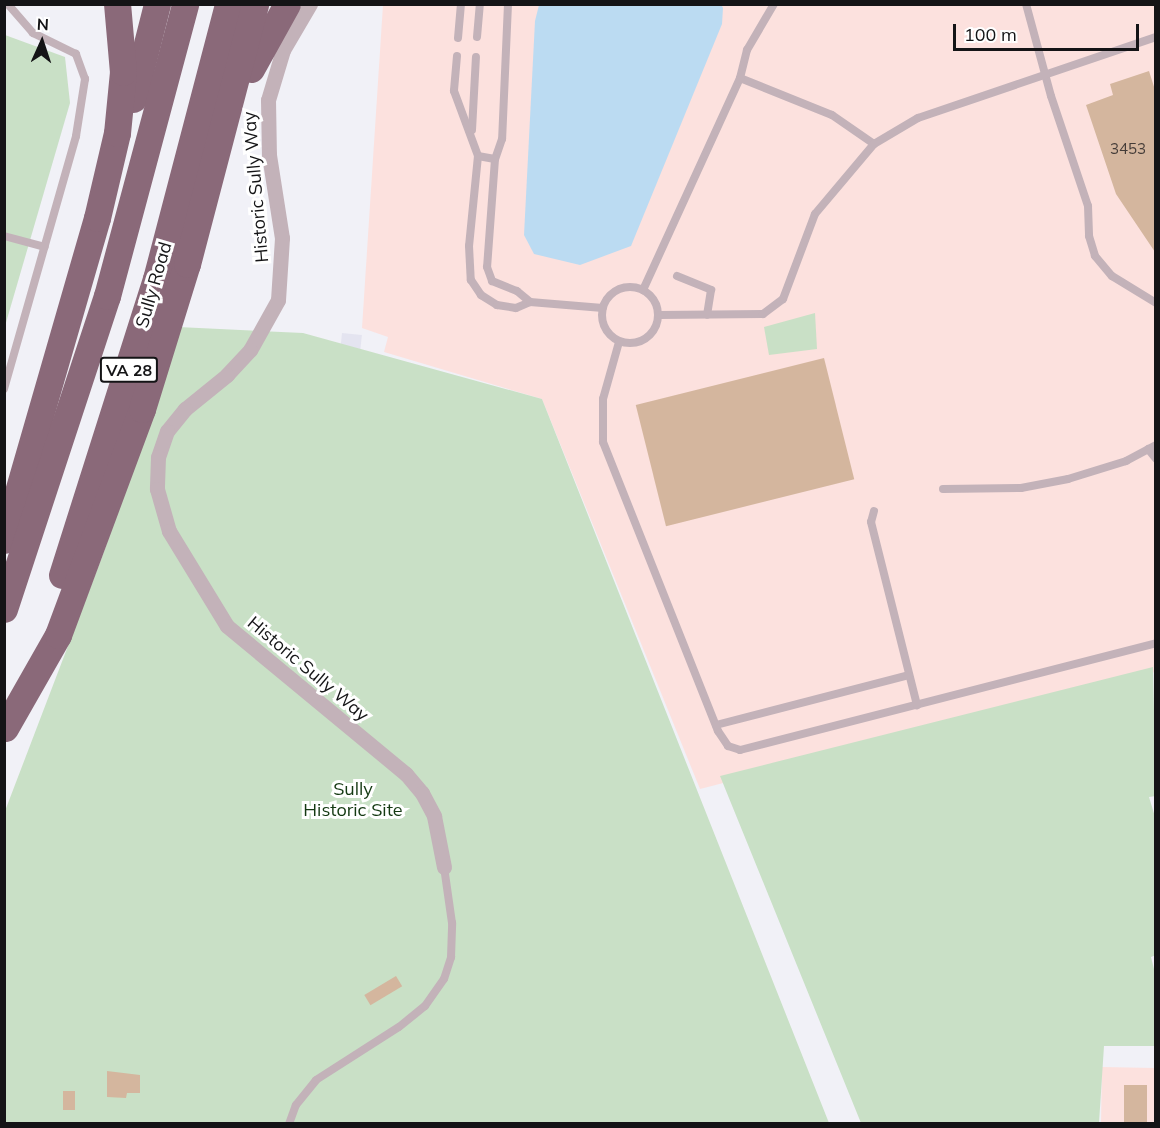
<!DOCTYPE html>
<style>
body{margin:0}
#map{position:relative;width:1160px;height:1128px;overflow:hidden;background:#f1f1f7;font-family:Mulish,sans-serif}
div>[style]{position:absolute}
.commercial>*{inset:0;background:#fce1de;transform-origin:0 0}
.built>*{inset:0;background:#e4e4f0;transform-origin:0 0}
.green>*{inset:0;background:#c9e0c6}
.water>*{inset:0;background:#bbdbf2}
.building>*{inset:0;background:#d4b69e;transform-origin:0 0}
.lane>*{height:8px;margin:-4px;padding:0 4px;transform-origin:4px;border-radius:4px;background:#c3b2b9}
.lane>.ring{margin:-4px;padding:0;box-sizing:content-box;background:none;border:8px solid #c3b2b9;border-radius:50%}
.street>*{height:15px;margin:-7.5px;padding:0 7.5px;transform-origin:7.5px;border-radius:7.5px;background:#c3b2b9}
.highway>*{height:27px;margin:-13.5px;padding:0 13.5px;transform-origin:13.5px;border-radius:13.5px;background:#8a6979}
span{translate:-50% -50%;white-space:nowrap;text-align:center;line-height:1.15;-webkit-text-stroke:6px #fff;paint-order:stroke}
.number-label{font-size:15px;color:#443c38}
.number-label span{-webkit-text-stroke-width:0}
.shield-label span{padding:2px 4px;background:#fff;border:2px solid;border-radius:4px;-webkit-text-stroke-width:0}
.shield-label{font-size:16px;color:#141416;font-weight:700}
.street-label{font-size:18px;color:#141416}
.park-label{font-size:18px;color:#143912}
.frame{position:absolute;inset:0;border:6px solid #141416;pointer-events:none}
.north{position:absolute;left:12px;top:12px;width:60px;height:60px;-webkit-text-stroke:4px #fff;paint-order:stroke;rotate:3deg;font-size:16px;font-weight:700;line-height:24px;text-align:center;color:#141416}
.north::after{content:'';display:block;margin:auto;width:21px;height:27px;background:#141416;clip-path:polygon(50% 0,100% 100%,50% 72%,0 100%)}
.scale{position:absolute;left:953px;top:24px;width:186px;height:27px;box-sizing:border-box;border:3px solid #141416;border-top:0;padding-left:8px;font-size:18px;line-height:21px;white-space:nowrap;color:#141416;-webkit-text-stroke:4px #fff;paint-order:stroke}
</style>
<div id="map">
<div class="commercial">
<div style="clip-path:polygon(383px 5px,1155px 5px,1155px 672px,700px 789px,542px 399px,384px 352px,388px 337px,362px 328px)"></div>
<div style="left:1102px;top:1067px;width:53px;height:57px;rotate:1deg"></div>
</div>
<div class="built">
<div style="left:342px;top:333px;width:20px;height:71px;rotate:6deg"></div>
</div>
<div class="green">
<div style="clip-path:polygon(5px 35px,65px 57px,70px 103px,5px 326px)"></div>
<div style="clip-path:polygon(815px 313px,817px 349px,769px 355px,764px 327px)"></div>
<div style="clip-path:polygon(178px 327px,303px 333px,542px 399px,829px 1123px,5px 1124px,5px 811px,105px 549px)"></div>
<div style="clip-path:polygon(1153px 667px,1156px 796px,1149px 797px,1156px 820px,1156px 955px,1151px 957px,1155px 973px,1155px 1046px,1104px 1046px,1099px 1123px,861px 1123px,720px 776px)"></div>
</div>
<div class="water">
<div style="clip-path:polygon(539px 5px,721px 4px,723px 8px,722px 24px,631px 246px,580px 265px,534px 254px,524px 235px,535px 21px)"></div>
</div>
<div class="building">
<div style="clip-path:polygon(1149px 71px,1155px 90px,1155px 252px,1116px 194px,1086px 105px,1113px 95px,1110px 84px)"></div>
<div style="left:824px;top:358px;width:125px;height:194px;rotate:76deg"></div>
<div style="left:396px;top:976px;width:12px;height:37px;rotate:59deg"></div>
<div style="clip-path:polygon(107px 1071px,140px 1075px,140px 1093px,127px 1093px,126px 1098px,107px 1097px)"></div>
<div style="left:1124px;top:1085px;width:23px;height:39px"></div>
<div style="left:63px;top:1091px;width:12px;height:19px"></div>
</div>
<div class="lane">
<div style="left:508px;top:4px;width:135px;rotate:92.5deg"></div>
<div style="left:502px;top:139px;width:21px;rotate:109deg"></div>
<div style="left:495px;top:159px;width:108px;rotate:94.2deg"></div>
<div style="left:487px;top:267px;width:15px;rotate:70deg"></div>
<div style="left:492px;top:281px;width:27px;rotate:22deg"></div>
<div style="left:517px;top:291px;width:17px;rotate:40deg"></div>
<div style="left:1026px;top:4px;width:95px;rotate:74.8deg"></div>
<div style="left:1051px;top:96px;width:116px;rotate:71.4deg"></div>
<div style="left:1088px;top:206px;width:30px;rotate:88deg"></div>
<div style="left:1089px;top:236px;width:21px;rotate:73deg"></div>
<div style="left:1095px;top:256px;width:26px;rotate:50deg"></div>
<div style="left:1112px;top:276px;width:52px;rotate:31.5deg"></div>
<div style="left:477px;top:37px;width:33px;rotate:-85deg"></div>
<div style="left:458px;top:38px;width:34px;rotate:-85deg"></div>
<div style="left:457px;top:56px;width:35px;rotate:95deg"></div>
<div style="left:454px;top:91px;width:69px;rotate:69.7deg"></div>
<div style="left:478px;top:156px;width:90px;rotate:95.7deg"></div>
<div style="left:469px;top:246px;width:34px;rotate:87deg"></div>
<div style="left:471px;top:280px;width:18px;rotate:56deg"></div>
<div style="left:481px;top:295px;width:19px;rotate:32deg"></div>
<div style="left:497px;top:305px;width:19px;rotate:9deg"></div>
<div style="left:516px;top:308px;width:15px;rotate:-23deg"></div>
<div style="left:530px;top:302px;width:73px;rotate:4.7deg"></div>
<div style="left:740px;top:78px;width:99px;rotate:21.9deg"></div>
<div style="left:832px;top:115px;width:51px;rotate:34.6deg"></div>
<div style="left:874px;top:144px;width:51px;rotate:-30.6deg"></div>
<div style="left:918px;top:118px;width:251px;rotate:-18.8deg"></div>
<div style="left:472px;top:130px;width:73px;rotate:-86.9deg"></div>
<div style="left:478px;top:156px;width:17px;rotate:10deg"></div>
<div style="left:4px;top:236px;width:42px;rotate:15deg"></div>
<div style="left:677px;top:276px;width:37px;rotate:22deg"></div>
<div style="left:711px;top:290px;width:25px;rotate:99deg"></div>
<div class="ring" style="left:602px;top:287px;width:48px;height:48px"></div>
<div style="left:643px;top:290px;width:233px;rotate:-65.4deg"></div>
<div style="left:740px;top:78px;width:29px;rotate:-76deg"></div>
<div style="left:747px;top:50px;width:53px;rotate:-59.6deg"></div>
<div style="left:659px;top:315px;width:104px;rotate:-0.6deg"></div>
<div style="left:763px;top:314px;width:25px;rotate:-37deg"></div>
<div style="left:783px;top:299px;width:91px;rotate:-69.4deg"></div>
<div style="left:815px;top:214px;width:92px;rotate:-49.9deg"></div>
<div style="left:619px;top:342px;width:59px;rotate:105.7deg"></div>
<div style="left:603px;top:399px;width:43px;rotate:90deg"></div>
<div style="left:603px;top:442px;width:311px;rotate:68.3deg"></div>
<div style="left:718px;top:731px;width:18px;rotate:56deg"></div>
<div style="left:728px;top:746px;width:13px;rotate:18deg"></div>
<div style="left:740px;top:750px;width:430px;rotate:-14.4deg"></div>
<div style="left:4px;top:389px;width:263px;rotate:-74.1deg"></div>
<div style="left:76px;top:136px;width:58px;rotate:-81deg"></div>
<div style="left:85px;top:79px;width:27px;rotate:-110deg"></div>
<div style="left:76px;top:54px;width:48px;rotate:-154deg"></div>
<div style="left:33px;top:33px;width:38px;rotate:-131deg"></div>
<div style="left:1148px;top:449px;width:13px;rotate:51deg"></div>
<div style="left:943px;top:489px;width:78px;rotate:-0.7deg"></div>
<div style="left:1021px;top:488px;width:48px;rotate:-10.8deg"></div>
<div style="left:1068px;top:479px;width:61px;rotate:-17.2deg"></div>
<div style="left:1126px;top:461px;width:34px;rotate:-28deg"></div>
<div style="left:874px;top:511px;width:11px;rotate:105deg"></div>
<div style="left:871px;top:522px;width:189px;rotate:75.9deg"></div>
<div style="left:716px;top:725px;width:199px;rotate:-14.5deg"></div>
<div style="left:289px;top:1124px;width:20px;rotate:-70deg"></div>
<div style="left:296px;top:1105px;width:32px;rotate:-51deg"></div>
<div style="left:316px;top:1080px;width:98px;rotate:-32.6deg"></div>
<div style="left:399px;top:1027px;width:33px;rotate:-39deg"></div>
<div style="left:425px;top:1006px;width:33px;rotate:-55deg"></div>
<div style="left:444px;top:979px;width:23px;rotate:-72deg"></div>
<div style="left:451px;top:957px;width:34px;rotate:-88deg"></div>
<div style="left:452px;top:923px;width:57px;rotate:-98.1deg"></div>
</div>
<div class="street">
<div style="left:310px;top:4px;width:53px;rotate:120.4deg"></div>
<div style="left:283px;top:50px;width:52px;rotate:106.7deg"></div>
<div style="left:268px;top:100px;width:55px;rotate:89deg"></div>
<div style="left:269px;top:155px;width:84px;rotate:81.1deg"></div>
<div style="left:282px;top:238px;width:62px;rotate:93.7deg"></div>
<div style="left:278px;top:300px;width:57px;rotate:119.2deg"></div>
<div style="left:250px;top:350px;width:34px;rotate:133deg"></div>
<div style="left:227px;top:375px;width:54px;rotate:141deg"></div>
<div style="left:185px;top:409px;width:28px;rotate:129deg"></div>
<div style="left:167px;top:431px;width:28px;rotate:109deg"></div>
<div style="left:158px;top:457px;width:32px;rotate:92deg"></div>
<div style="left:157px;top:489px;width:44px;rotate:74.1deg"></div>
<div style="left:169px;top:531px;width:111px;rotate:58.6deg"></div>
<div style="left:227px;top:626px;width:232px;rotate:39.6deg"></div>
<div style="left:406px;top:774px;width:25px;rotate:50deg"></div>
<div style="left:422px;top:793px;width:26px;rotate:62deg"></div>
<div style="left:434px;top:816px;width:52px;rotate:78.9deg"></div>
</div>
<div class="highway">
<div style="left:251px;top:69px;width:74px;rotate:-61deg"></div>
<div style="left:133px;top:99px;width:98px;rotate:-75.8deg"></div>
<div style="left:4px;top:540px;width:335px;rotate:-73.9deg"></div>
<div style="left:97px;top:218px;width:87px;rotate:-76.8deg"></div>
<div style="left:117px;top:133px;width:61px;rotate:-84.4deg"></div>
<div style="left:123px;top:72px;width:68px;rotate:-95deg"></div>
<div style="left:62px;top:575px;width:311px;rotate:-72.4deg"></div>
<div style="left:156px;top:279px;width:284px;rotate:-75.3deg"></div>
<div style="left:4px;top:609px;width:330px;rotate:-71.8deg"></div>
<div style="left:107px;top:296px;width:302px;rotate:-75deg"></div>
<div style="left:5px;top:728px;width:107px;rotate:-60.3deg"></div>
<div style="left:58px;top:635px;width:241px;rotate:-69.6deg"></div>
<div style="left:142px;top:409px;width:152px;rotate:-72.8deg"></div>
<div style="left:187px;top:264px;width:269px;rotate:-75.3deg"></div>
</div>
<div class="number-label">
<span style="left:1128px;top:149px">3453</span>
</div>
<div class="shield-label">
<span style="left:129px;top:370px">VA 28</span>
</div>
<div class="street-label">
<span style="left:256px;top:187px;rotate:-95deg">Historic Sully Way</span>
<span style="left:154px;top:285px;rotate:-74deg">Sully Road</span>
<span style="left:308px;top:669px;rotate:40deg">Historic Sully Way</span>
</div>
<div class="park-label">
<span style="left:353px;top:800px">Sully<br>Historic Site</span>
</div>
<div class="frame"></div>
<div class="north">N</div>
<div class="scale">100 m</div>
</div>
